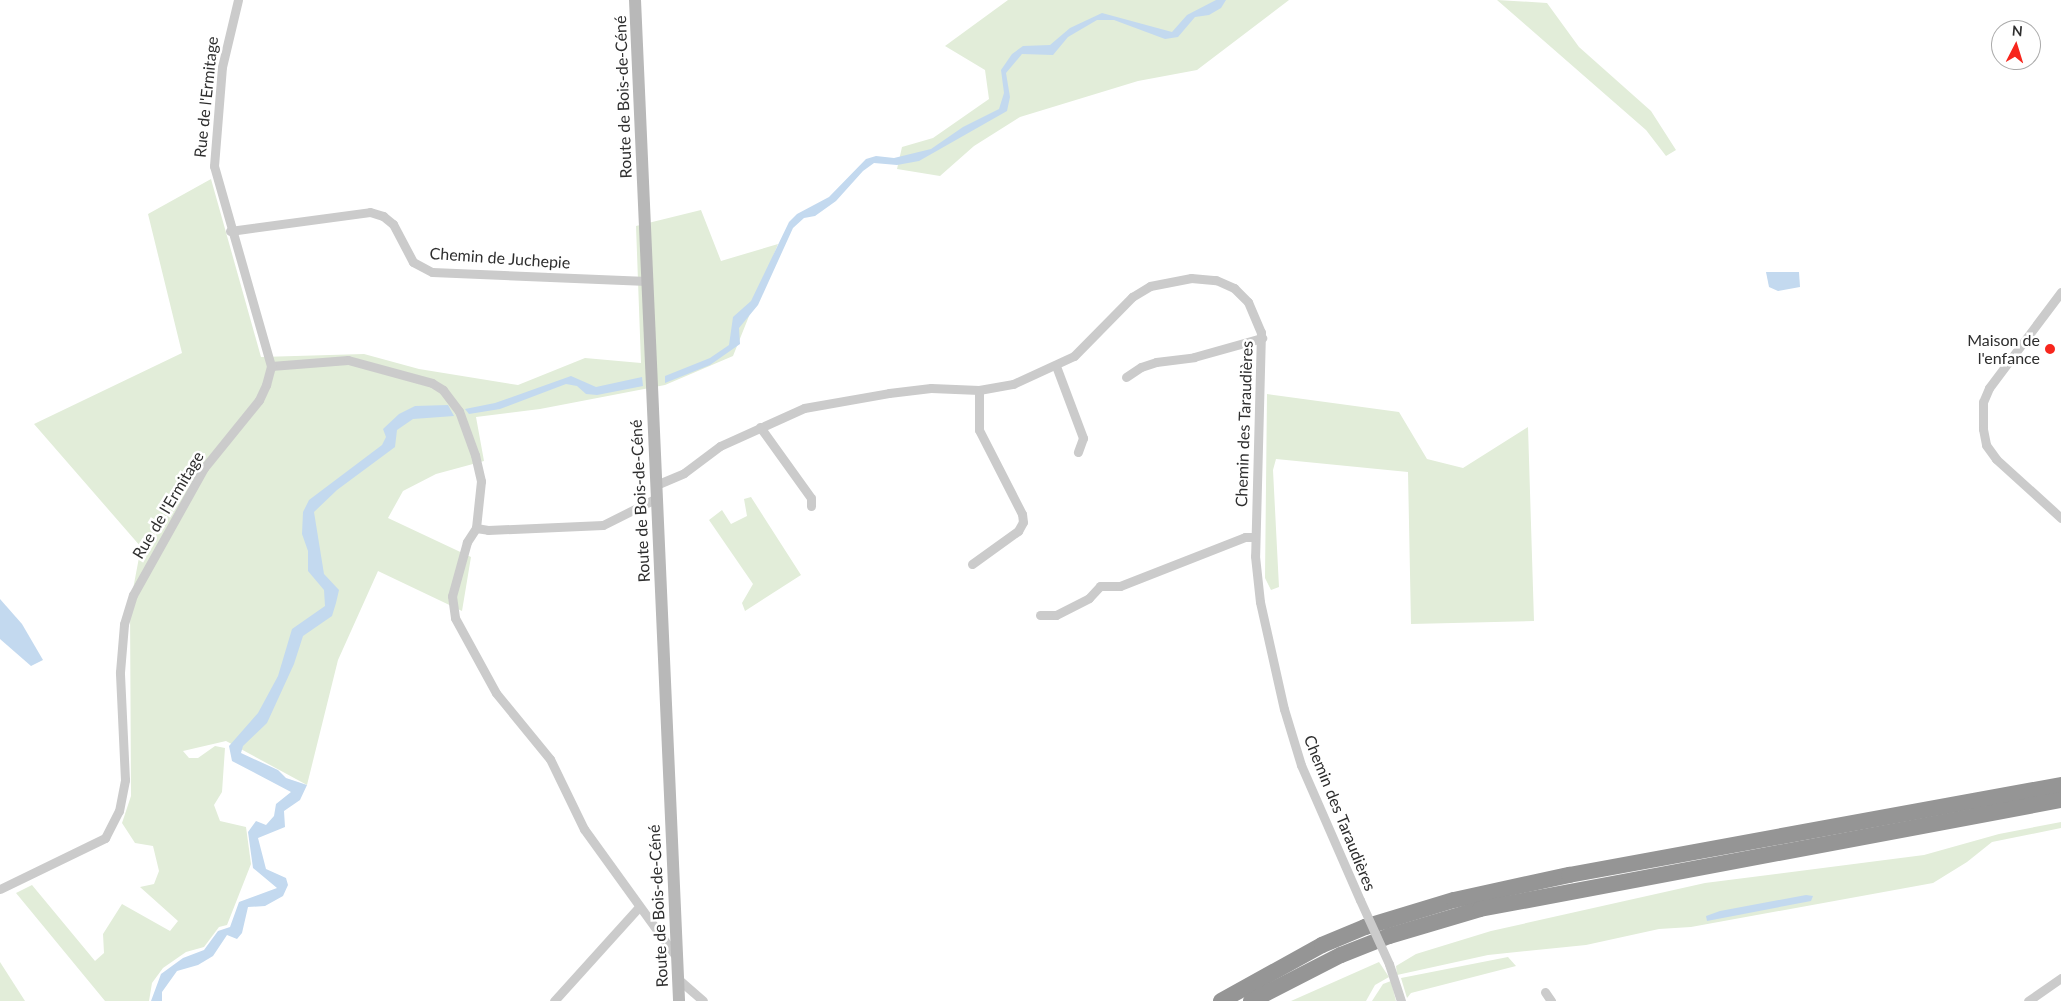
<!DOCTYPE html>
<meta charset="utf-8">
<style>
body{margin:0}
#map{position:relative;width:2061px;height:1001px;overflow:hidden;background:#fff;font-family:Lato,sans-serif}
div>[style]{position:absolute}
.green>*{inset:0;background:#e2edd9}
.water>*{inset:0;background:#c3d9ef}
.street>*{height:9px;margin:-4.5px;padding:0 4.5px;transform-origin:4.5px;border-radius:4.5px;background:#cbcbcb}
.secondary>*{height:12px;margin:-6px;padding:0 6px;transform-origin:6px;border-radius:6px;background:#b8b8b8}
.highway>*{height:16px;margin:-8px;padding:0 8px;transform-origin:8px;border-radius:8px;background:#959595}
.street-bridge>*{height:9px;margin:-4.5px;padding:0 4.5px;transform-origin:4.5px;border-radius:4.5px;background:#cbcbcb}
.dots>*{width:14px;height:14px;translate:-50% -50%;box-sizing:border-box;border:2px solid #fff;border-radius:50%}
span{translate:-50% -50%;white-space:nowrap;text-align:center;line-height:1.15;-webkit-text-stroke:5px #fff;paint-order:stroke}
.street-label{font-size:16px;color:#2e2e2e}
.poi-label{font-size:16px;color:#2e2e2e}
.right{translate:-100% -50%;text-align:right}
.north{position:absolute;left:1991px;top:20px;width:50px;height:50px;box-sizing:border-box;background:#fff;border:1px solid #ababab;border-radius:50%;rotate:5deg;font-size:14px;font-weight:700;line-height:20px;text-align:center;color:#2e2e2e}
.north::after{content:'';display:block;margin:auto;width:18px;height:22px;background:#f7261d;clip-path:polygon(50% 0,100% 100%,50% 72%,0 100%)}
</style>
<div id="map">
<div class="green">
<div style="clip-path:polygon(1008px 0,1289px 0,1197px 70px,1138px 81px,1020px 117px,974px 146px,940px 176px,897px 169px,902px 147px,933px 138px,989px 99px,985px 70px,945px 46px)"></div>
<div style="clip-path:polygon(1497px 0,1547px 3px,1579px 47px,1651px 111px,1676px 150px,1666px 156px,1646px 130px)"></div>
<div style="clip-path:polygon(211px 179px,261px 357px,364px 354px,419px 369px,518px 385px,585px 358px,641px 363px,636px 226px,701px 210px,721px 261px,778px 244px,733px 356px,665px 385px,540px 409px,476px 417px,484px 461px,436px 474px,403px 491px,388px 518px,471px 557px,462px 611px,378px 571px,338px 660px,307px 785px,226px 741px,183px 751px,189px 758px,198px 758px,215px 746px,225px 748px,222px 792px,214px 805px,220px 821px,246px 827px,251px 864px,227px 925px,219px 927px,204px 947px,186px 952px,163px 968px,152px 983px,149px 1001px,105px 1001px,16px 893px,32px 885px,95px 961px,104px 953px,103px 934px,122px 904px,170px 931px,178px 921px,140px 887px,154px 884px,159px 871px,153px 846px,135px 843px,122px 823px,131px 796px,130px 605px,141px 547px,34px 424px,182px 353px,148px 214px)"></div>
<div style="clip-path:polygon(1267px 394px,1399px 412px,1427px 459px,1463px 468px,1528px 427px,1534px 621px,1411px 624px,1408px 472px,1276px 459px,1273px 470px,1279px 587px,1271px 590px,1265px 578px)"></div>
<div style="clip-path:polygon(751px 497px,801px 575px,745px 611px,742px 603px,753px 584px,709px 520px,722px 510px,731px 524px,747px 516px,744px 499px)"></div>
<div style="clip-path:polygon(2061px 822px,2061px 828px,1992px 842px,1967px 862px,1933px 883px,1691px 927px,1659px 929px,1586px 945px,1488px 955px,1397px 975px,1396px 966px,1416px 954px,1491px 931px,1705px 883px,1924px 855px,1999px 834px)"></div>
<div style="clip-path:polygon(1508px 957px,1516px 966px,1411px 993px,1407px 998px,1401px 978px)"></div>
<div style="clip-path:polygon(0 962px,25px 1001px,0 1001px)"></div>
<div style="clip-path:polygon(1379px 962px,1389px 977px,1375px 985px,1366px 1001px,1291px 1001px)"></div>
<div style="clip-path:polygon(1391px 981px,1396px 1001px,1372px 1001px,1383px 984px)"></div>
</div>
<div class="water">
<div style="clip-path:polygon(1216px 0,1226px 0,1221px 8px,1209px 15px,1195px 17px,1178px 37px,1165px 39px,1114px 20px,1097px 20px,1068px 37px,1053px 55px,1022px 54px,1006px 73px,1010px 97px,1007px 111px,919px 161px,897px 165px,874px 163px,863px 171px,836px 201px,815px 216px,804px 218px,793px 228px,758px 305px,739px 328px,740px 344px,710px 365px,665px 383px,665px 376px,710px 358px,729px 345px,733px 317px,751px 301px,789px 222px,797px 214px,829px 197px,866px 159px,876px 156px,894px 158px,931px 149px,963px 127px,999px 109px,1004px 93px,1001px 70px,1012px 54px,1023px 46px,1050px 45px,1070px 28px,1102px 13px,1172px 32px,1187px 15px)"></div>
<div style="clip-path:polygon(1766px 272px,1799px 272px,1800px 287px,1778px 291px,1769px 287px)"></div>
<div style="clip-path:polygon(571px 376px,596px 387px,642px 377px,643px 386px,597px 395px,586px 394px,577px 386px,566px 384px,500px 409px,469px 414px,465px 409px,495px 403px)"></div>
<div style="clip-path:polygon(448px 405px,454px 416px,413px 419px,397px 430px,395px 447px,337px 490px,314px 512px,324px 574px,339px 590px,336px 603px,332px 616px,303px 636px,294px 664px,267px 723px,243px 746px,241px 753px,278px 770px,286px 778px,307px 785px,300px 800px,284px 811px,285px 827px,258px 838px,266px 869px,286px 878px,288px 885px,283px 896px,265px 906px,248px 907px,242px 933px,237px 939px,227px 935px,213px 956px,198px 965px,177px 971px,162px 992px,162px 1001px,151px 1001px,161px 974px,183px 958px,204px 950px,218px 931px,230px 927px,239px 902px,277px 888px,253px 868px,248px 832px,256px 821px,266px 825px,274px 816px,276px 804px,291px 792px,232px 761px,229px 746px,258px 713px,278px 676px,292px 629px,325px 606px,324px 590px,308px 571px,308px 551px,302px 534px,303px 512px,309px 500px,382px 445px,386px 437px,383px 429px,399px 414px,415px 406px)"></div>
<div style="clip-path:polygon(0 599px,22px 624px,43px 660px,31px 666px,0 639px)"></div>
<div style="clip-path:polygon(1806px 895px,1813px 896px,1811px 901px,1707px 921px,1706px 916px,1720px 911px)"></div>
</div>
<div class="street">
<div style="left:230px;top:231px;width:141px;rotate:-7.7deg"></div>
<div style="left:370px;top:212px;width:14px;rotate:17deg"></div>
<div style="left:383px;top:216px;width:13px;rotate:39deg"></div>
<div style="left:393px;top:224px;width:43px;rotate:62.2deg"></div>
<div style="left:413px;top:262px;width:21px;rotate:28deg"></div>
<div style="left:432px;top:272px;width:215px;rotate:2.4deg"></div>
<div style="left:2061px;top:292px;width:120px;rotate:126.9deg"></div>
<div style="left:1989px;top:388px;width:15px;rotate:113deg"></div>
<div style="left:1983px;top:402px;width:27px;rotate:90deg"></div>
<div style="left:1983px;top:429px;width:16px;rotate:79deg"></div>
<div style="left:1986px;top:445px;width:17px;rotate:54deg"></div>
<div style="left:1996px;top:459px;width:88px;rotate:42.2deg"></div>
<div style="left:271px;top:366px;width:77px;rotate:-4.5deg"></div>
<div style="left:348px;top:360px;width:87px;rotate:15.3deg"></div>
<div style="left:432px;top:383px;width:13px;rotate:32deg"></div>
<div style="left:443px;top:390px;width:26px;rotate:53deg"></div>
<div style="left:459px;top:411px;width:47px;rotate:70deg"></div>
<div style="left:475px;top:455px;width:27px;rotate:77deg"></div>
<div style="left:481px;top:481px;width:47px;rotate:96.1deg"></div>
<div style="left:476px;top:528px;width:17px;rotate:123deg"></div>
<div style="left:467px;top:542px;width:56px;rotate:105.5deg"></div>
<div style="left:452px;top:596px;width:22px;rotate:82deg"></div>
<div style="left:455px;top:618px;width:85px;rotate:61.3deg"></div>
<div style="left:496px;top:693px;width:85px;rotate:50.7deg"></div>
<div style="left:550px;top:759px;width:78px;rotate:64.1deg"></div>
<div style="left:584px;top:829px;width:159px;rotate:54.2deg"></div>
<div style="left:1056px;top:366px;width:77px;rotate:69.4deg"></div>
<div style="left:1083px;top:438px;width:15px;rotate:110deg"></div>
<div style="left:1126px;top:377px;width:18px;rotate:-34deg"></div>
<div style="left:1141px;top:367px;width:16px;rotate:-18deg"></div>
<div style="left:1156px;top:362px;width:38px;rotate:-7deg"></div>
<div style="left:1194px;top:357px;width:71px;rotate:-15.6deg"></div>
<div style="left:760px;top:427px;width:87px;rotate:54.3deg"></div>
<div style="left:811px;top:498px;width:8px;rotate:90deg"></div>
<div style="left:656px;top:485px;width:30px;rotate:-23deg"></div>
<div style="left:684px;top:473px;width:45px;rotate:-36.9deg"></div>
<div style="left:720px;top:446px;width:92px;rotate:-24.3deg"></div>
<div style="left:804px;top:408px;width:86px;rotate:-10deg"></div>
<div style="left:889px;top:393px;width:42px;rotate:-6.8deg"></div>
<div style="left:931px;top:388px;width:48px;rotate:2.4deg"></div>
<div style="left:979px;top:390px;width:35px;rotate:-10deg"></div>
<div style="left:1013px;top:384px;width:67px;rotate:-24.7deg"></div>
<div style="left:1074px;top:356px;width:83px;rotate:-45.5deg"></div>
<div style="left:1132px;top:297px;width:21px;rotate:-31deg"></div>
<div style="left:1150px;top:286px;width:42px;rotate:-11deg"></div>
<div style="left:1191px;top:278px;width:25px;rotate:5deg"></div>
<div style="left:1216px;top:280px;width:20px;rotate:24deg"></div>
<div style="left:1234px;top:288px;width:20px;rotate:45deg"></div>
<div style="left:1248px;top:302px;width:33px;rotate:67deg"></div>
<div style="left:1261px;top:332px;width:224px;rotate:91.5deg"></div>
<div style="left:1255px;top:556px;width:46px;rotate:83.8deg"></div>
<div style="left:1260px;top:602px;width:110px;rotate:77.4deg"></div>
<div style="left:1284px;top:709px;width:59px;rotate:73.1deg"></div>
<div style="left:1301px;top:765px;width:147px;rotate:66.4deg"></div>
<div style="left:476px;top:528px;width:12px;rotate:9deg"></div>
<div style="left:488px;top:530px;width:115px;rotate:-2.5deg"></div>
<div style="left:603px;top:525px;width:60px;rotate:-26.6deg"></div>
<div style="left:972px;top:564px;width:57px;rotate:-35.7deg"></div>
<div style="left:1018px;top:531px;width:10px;rotate:-61deg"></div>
<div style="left:1023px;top:522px;width:8px;rotate:-97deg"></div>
<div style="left:1022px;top:514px;width:94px;rotate:-117.1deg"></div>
<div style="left:979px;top:430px;width:40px;rotate:-90deg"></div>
<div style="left:1040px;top:615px;width:16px"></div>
<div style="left:1056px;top:615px;width:37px;rotate:-27deg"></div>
<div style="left:1089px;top:598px;width:16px;rotate:-47deg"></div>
<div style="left:1100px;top:586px;width:20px"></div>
<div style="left:1120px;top:586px;width:134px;rotate:-21.4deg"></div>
<div style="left:1245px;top:537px;width:10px"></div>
<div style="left:0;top:889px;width:117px;rotate:-25.9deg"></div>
<div style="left:105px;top:838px;width:30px;rotate:-63deg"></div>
<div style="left:119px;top:811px;width:32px;rotate:-79deg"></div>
<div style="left:125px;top:780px;width:108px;rotate:-92.7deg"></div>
<div style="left:120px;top:672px;width:48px;rotate:-85.2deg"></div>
<div style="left:124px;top:624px;width:30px;rotate:-73deg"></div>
<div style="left:133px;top:595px;width:145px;rotate:-60.8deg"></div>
<div style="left:204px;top:468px;width:87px;rotate:-51deg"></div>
<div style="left:259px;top:400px;width:17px;rotate:-65deg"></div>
<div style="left:266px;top:385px;width:20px;rotate:-75deg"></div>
<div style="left:271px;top:366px;width:208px;rotate:-105.9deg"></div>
<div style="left:214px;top:166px;width:99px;rotate:-85.4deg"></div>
<div style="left:222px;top:67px;width:69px;rotate:-76.6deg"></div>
<div style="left:1389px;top:964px;width:39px;rotate:72deg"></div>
<div style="left:678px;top:979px;width:33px;rotate:41deg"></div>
<div style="left:1545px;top:992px;width:11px;rotate:56deg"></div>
<div style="left:554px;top:1001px;width:125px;rotate:-47.9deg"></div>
<div style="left:2028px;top:1001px;width:40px;rotate:-34.9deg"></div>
</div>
<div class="secondary">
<div style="left:635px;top:0;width:1002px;rotate:87.48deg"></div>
</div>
<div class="highway">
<div style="left:1221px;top:1001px;width:115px;rotate:-29deg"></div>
<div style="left:1322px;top:945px;width:47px;rotate:-22.7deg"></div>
<div style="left:1365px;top:927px;width:93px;rotate:-16.9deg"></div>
<div style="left:1454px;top:900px;width:118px;rotate:-12.3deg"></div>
<div style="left:1569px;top:875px;width:500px;rotate:-10.37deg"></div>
<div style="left:1251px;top:1001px;width:101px;rotate:-27.1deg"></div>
<div style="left:1341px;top:955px;width:52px;rotate:-21.6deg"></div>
<div style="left:1389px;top:936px;width:95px;rotate:-16.5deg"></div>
<div style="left:1480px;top:909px;width:591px;rotate:-10.63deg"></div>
</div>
<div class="street-bridge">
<div style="left:1360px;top:900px;width:70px;rotate:65.6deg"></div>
</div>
<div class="dots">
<div style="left:2050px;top:349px;background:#f7261d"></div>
</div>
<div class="street-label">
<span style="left:206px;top:97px;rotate:-84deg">Rue de l'Ermitage</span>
<span style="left:623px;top:97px;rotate:-92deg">Route de Bois-de-Céné</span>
<span style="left:500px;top:258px;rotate:4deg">Chemin de Juchepie</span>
<span style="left:1244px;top:424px;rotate:-88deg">Chemin des Taraudières</span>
<span style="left:640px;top:501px;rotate:-93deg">Route de Bois-de-Céné</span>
<span style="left:168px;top:505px;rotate:-59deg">Rue de l'Ermitage</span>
<span style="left:1340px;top:813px;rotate:68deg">Chemin des Taraudières</span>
<span style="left:658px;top:906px;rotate:-93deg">Route de Bois-de-Céné</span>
</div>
<div class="poi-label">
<span class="right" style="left:2040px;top:349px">Maison de<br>l'enfance</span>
</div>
<div class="north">N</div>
</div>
